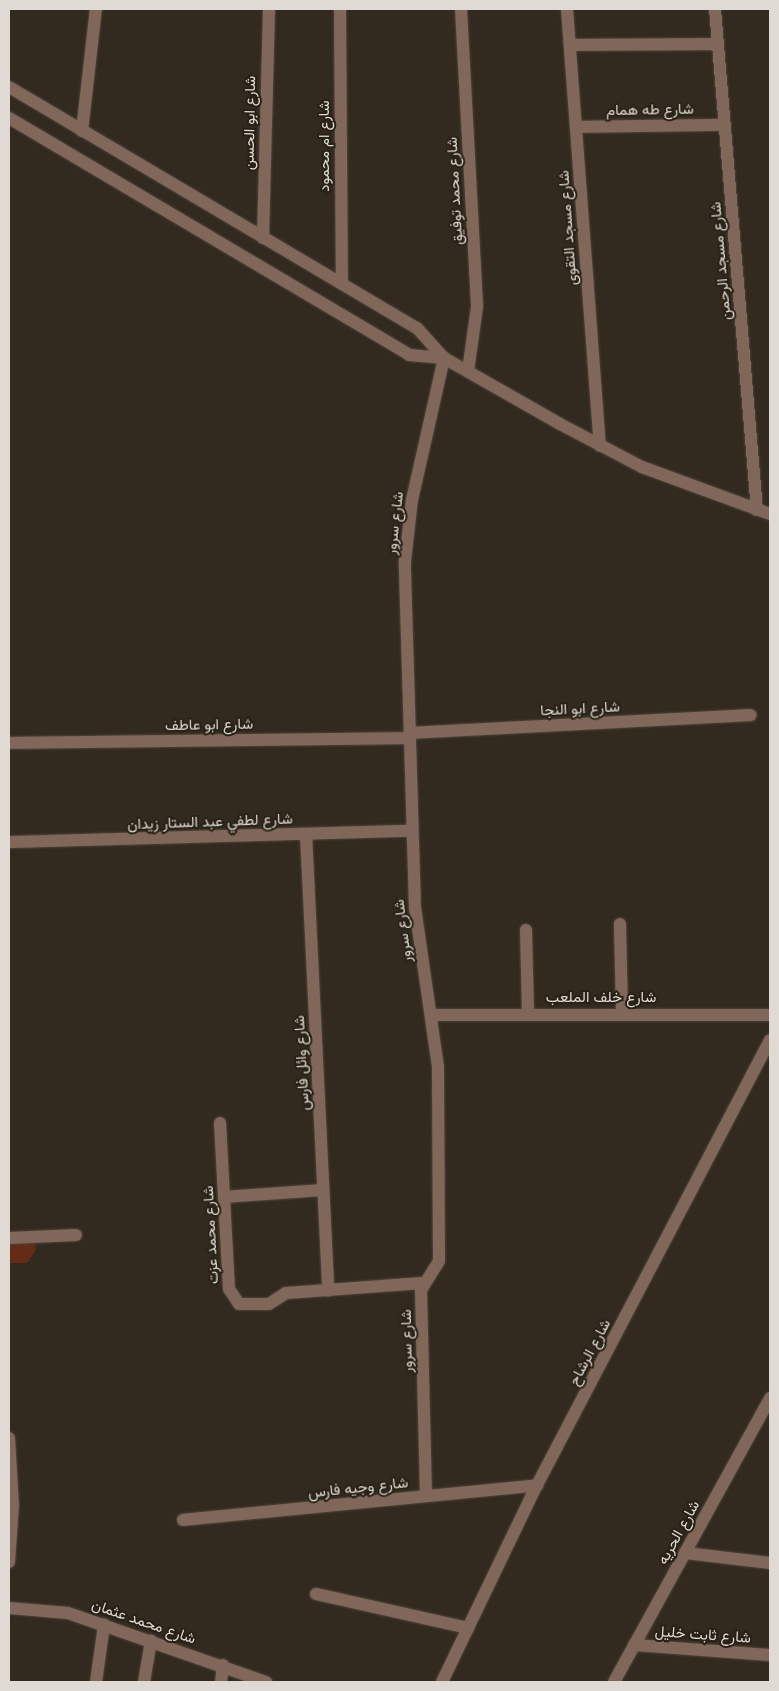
<!DOCTYPE html>
<meta charset="utf-8">
<style>
body{margin:0}
#map{position:relative;width:779px;height:1691px;overflow:hidden;background:#322a1f;font-family:Poppins,Vazirmatn,sans-serif}
div>[style]{position:absolute}
.building>*{inset:0;background:#642b16}
.roads{filter:drop-shadow(0 0 1px #4e463c) drop-shadow(0 0 1px #4e463c)}
.minor>*{height:12px;margin:-6px;padding:0 6px;transform-origin:6px;border-radius:6px;background:#816759}
span{translate:-50% -50%;white-space:nowrap;text-align:center;line-height:1.15;-webkit-text-stroke:4px #282116;paint-order:stroke}
.street-label{font-size:15px;color:#dfdad3}
.frame{position:absolute;inset:0;border:10px solid #dfdad3;pointer-events:none}
</style>
<div id="map">
<div class="building">
<div style="clip-path:polygon(35px 1240px,36px 1250px,27px 1263px,9px 1263px,9px 1241px)"></div>
</div>
<div class="roads">
<div class="minor">
<div style="left:340px;top:9px;width:275px;rotate:89.6deg"></div>
<div style="left:461px;top:9px;width:298px;rotate:86.9deg"></div>
<div style="left:477px;top:307px;width:65px;rotate:98deg"></div>
<div style="left:567px;top:9px;width:438px;rotate:85.7deg"></div>
<div style="left:715px;top:9px;width:503px;rotate:85.21deg"></div>
<div style="left:570px;top:45px;width:148px;rotate:-0.4deg"></div>
<div style="left:9px;top:87px;width:474px;rotate:30.6deg"></div>
<div style="left:417px;top:328px;width:40px;rotate:48deg"></div>
<div style="left:444px;top:358px;width:133px;rotate:29.6deg"></div>
<div style="left:560px;top:424px;width:93px;rotate:27.7deg"></div>
<div style="left:642px;top:467px;width:136px;rotate:20.2deg"></div>
<div style="left:9px;top:118px;width:465px;rotate:30.6deg"></div>
<div style="left:409px;top:355px;width:35px;rotate:5deg"></div>
<div style="left:576px;top:127px;width:148px;rotate:-0.8deg"></div>
<div style="left:82px;top:131px;width:123px;rotate:-83.5deg"></div>
<div style="left:263px;top:238px;width:229px;rotate:-88.5deg"></div>
<div style="left:410px;top:733px;width:341px;rotate:-3deg"></div>
<div style="left:9px;top:743px;width:401px;rotate:-0.7deg"></div>
<div style="left:306px;top:834px;width:457px;rotate:87.2deg"></div>
<div style="left:9px;top:842px;width:403px;rotate:-1.6deg"></div>
<div style="left:620px;top:924px;width:88px;rotate:88.7deg"></div>
<div style="left:526px;top:930px;width:83px;rotate:88.6deg"></div>
<div style="left:432px;top:1015px;width:338px"></div>
<div style="left:220px;top:1123px;width:166px;rotate:86.9deg"></div>
<div style="left:229px;top:1289px;width:18px;rotate:56deg"></div>
<div style="left:239px;top:1304px;width:30px"></div>
<div style="left:269px;top:1304px;width:20px;rotate:-33deg"></div>
<div style="left:286px;top:1293px;width:137px;rotate:-4.2deg"></div>
<div style="left:224px;top:1197px;width:99px;rotate:-4deg"></div>
<div style="left:9px;top:1238px;width:67px;rotate:-2.6deg"></div>
<div style="left:9px;top:1438px;width:67px;rotate:86.6deg"></div>
<div style="left:13px;top:1505px;width:57px;rotate:94deg"></div>
<div style="left:426px;top:1496px;width:206px;rotate:-91.4deg"></div>
<div style="left:421px;top:1290px;width:34px;rotate:-58deg"></div>
<div style="left:439px;top:1261px;width:194px;rotate:-90.3deg"></div>
<div style="left:438px;top:1067px;width:161px;rotate:-98.2deg"></div>
<div style="left:415px;top:908px;width:347px;rotate:-91.7deg"></div>
<div style="left:405px;top:561px;width:61px;rotate:-83.5deg"></div>
<div style="left:412px;top:500px;width:146px;rotate:-77.3deg"></div>
<div style="left:183px;top:1520px;width:356px;rotate:-5.6deg"></div>
<div style="left:685px;top:1553px;width:86px;rotate:6.7deg"></div>
<div style="left:316px;top:1594px;width:156px;rotate:12.6deg"></div>
<div style="left:9px;top:1608px;width:59px;rotate:4.8deg"></div>
<div style="left:68px;top:1613px;width:210px;rotate:19.2deg"></div>
<div style="left:634px;top:1645px;width:136px;rotate:4.2deg"></div>
<div style="left:96px;top:1682px;width:58px;rotate:-82deg"></div>
<div style="left:144px;top:1682px;width:42px;rotate:-80.3deg"></div>
<div style="left:221px;top:1682px;width:17px;rotate:-83deg"></div>
<div style="left:442px;top:1682px;width:219px;rotate:-64.3deg"></div>
<div style="left:537px;top:1485px;width:502px;rotate:-62.36deg"></div>
<div style="left:614px;top:1682px;width:324px;rotate:-61.2deg"></div>
</div>
</div>
<div class="street-label">
<span style="left:650px;top:109px;rotate:-1deg">شارع طه همام</span>
<span style="left:249px;top:123px;rotate:-89deg">شارع ابو الحسن</span>
<span style="left:324px;top:146px;rotate:-90deg">شارع ام محمود</span>
<span style="left:454px;top:191px;rotate:-93deg">شارع محمد توفيق</span>
<span style="left:567px;top:228px;rotate:-94deg">شارع مسجد التقوى</span>
<span style="left:720px;top:261px;rotate:-95deg">شارع مسجد الرحمن</span>
<span style="left:394px;top:523px;rotate:-83deg">شارع سرور</span>
<span style="left:580px;top:708px;rotate:-3deg">شارع ابو النجا</span>
<span style="left:209px;top:724px;rotate:-1deg">شارع ابو عاطف</span>
<span style="left:210px;top:821px;rotate:-2deg">شارع لطفي عبد الستار زيدان</span>
<span style="left:402px;top:931px;rotate:-97deg">شارع سرور</span>
<span style="left:601px;top:997px">شارع خلف الملعب</span>
<span style="left:301px;top:1063px;rotate:-93deg">شارع وائل فارس</span>
<span style="left:210px;top:1235px;rotate:-93deg">شارع محمد عزت</span>
<span style="left:406px;top:1341px;rotate:-91deg">شارع سرور</span>
<span style="left:589px;top:1352px;rotate:-62deg">شارع الرشاح</span>
<span style="left:358px;top:1487px;rotate:-6deg">شارع وجيه فارس</span>
<span style="left:678px;top:1532px;rotate:-61deg">شارع الحريه</span>
<span style="left:144px;top:1621px;rotate:19deg">شارع محمد عثمان</span>
<span style="left:703px;top:1634px;rotate:4deg">شارع ثابت خليل</span>
</div>
<div class="frame"></div>
</div>
